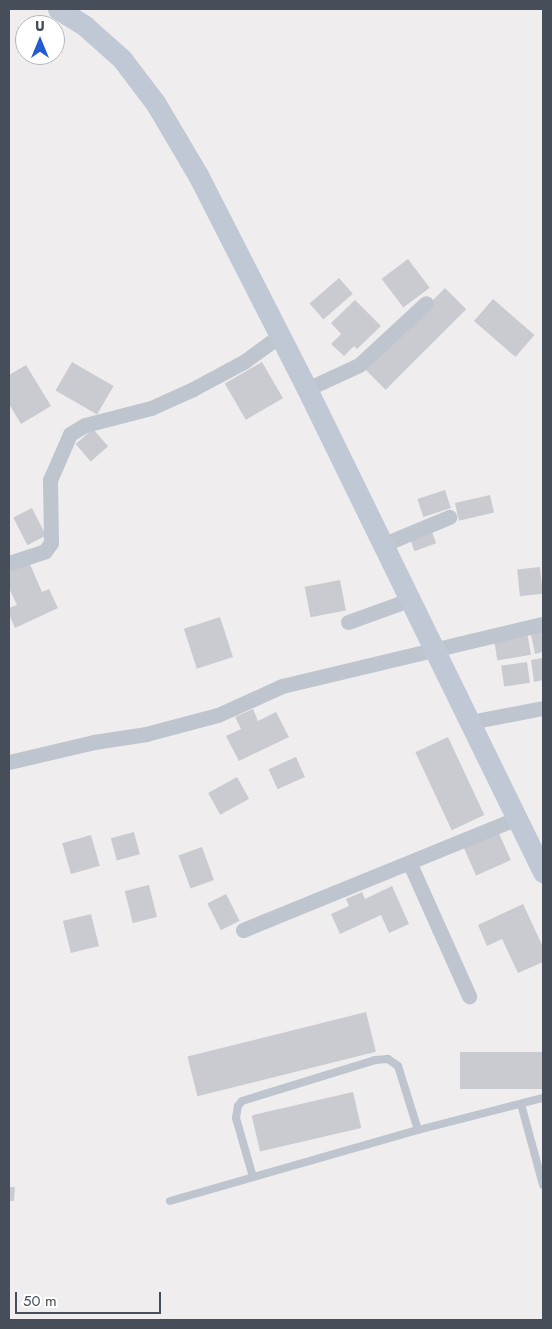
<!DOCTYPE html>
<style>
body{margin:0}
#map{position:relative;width:552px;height:1329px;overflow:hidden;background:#efeded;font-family:Jost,sans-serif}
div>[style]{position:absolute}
.building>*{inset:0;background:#cacbd1;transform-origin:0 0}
.lane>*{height:8px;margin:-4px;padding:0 4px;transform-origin:4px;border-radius:4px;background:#bec5ce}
.street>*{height:15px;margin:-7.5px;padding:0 7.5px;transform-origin:7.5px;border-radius:7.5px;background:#bec5ce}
.secondary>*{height:21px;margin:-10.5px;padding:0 10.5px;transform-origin:10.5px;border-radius:10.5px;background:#c0c8d5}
span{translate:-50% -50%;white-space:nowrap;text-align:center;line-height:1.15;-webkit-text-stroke:4.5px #fff;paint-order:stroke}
.frame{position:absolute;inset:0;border:10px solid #464e59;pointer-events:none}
.north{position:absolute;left:15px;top:15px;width:50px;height:50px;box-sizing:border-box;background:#fff;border:1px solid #b5b8bd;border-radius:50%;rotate:0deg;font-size:14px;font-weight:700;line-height:20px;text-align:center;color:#464e59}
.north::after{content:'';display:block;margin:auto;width:18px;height:22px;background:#235bd3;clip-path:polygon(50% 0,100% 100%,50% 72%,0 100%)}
.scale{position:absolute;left:15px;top:1292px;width:146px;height:22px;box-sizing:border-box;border:2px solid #464e59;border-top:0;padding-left:6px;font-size:15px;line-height:18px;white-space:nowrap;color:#464e59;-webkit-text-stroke:4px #fff;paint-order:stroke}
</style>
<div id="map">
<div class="building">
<div style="left:408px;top:259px;width:36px;height:33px;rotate:53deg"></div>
<div style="left:339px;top:278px;width:21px;height:39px;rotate:49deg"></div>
<div style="left:445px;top:288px;width:30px;height:114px;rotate:45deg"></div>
<div style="left:493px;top:299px;width:55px;height:29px;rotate:41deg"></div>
<div style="clip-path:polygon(355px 300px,381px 326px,357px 349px,354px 346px,344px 356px,331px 344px,341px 334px,331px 323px)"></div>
<div style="left:72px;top:362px;width:48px;height:33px;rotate:30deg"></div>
<div style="left:262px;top:362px;width:42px;height:43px;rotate:60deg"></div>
<div style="clip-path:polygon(26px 365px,51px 406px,21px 424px,9px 404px,9px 375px)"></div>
<div style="left:93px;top:429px;width:23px;height:23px;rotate:49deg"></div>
<div style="left:445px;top:490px;width:19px;height:29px;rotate:72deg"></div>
<div style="left:490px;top:495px;width:18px;height:36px;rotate:77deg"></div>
<div style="left:32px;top:508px;width:31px;height:21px;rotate:63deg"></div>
<div style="left:432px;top:532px;width:12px;height:23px;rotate:70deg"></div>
<div style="clip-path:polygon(29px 562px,42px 592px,49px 589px,58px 608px,15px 628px,9px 614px,9px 608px,17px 605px,9px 588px,9px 572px)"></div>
<div style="left:540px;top:567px;width:27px;height:23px;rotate:84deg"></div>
<div style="left:340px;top:580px;width:31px;height:36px;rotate:79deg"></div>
<div style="left:220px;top:617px;width:42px;height:38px;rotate:72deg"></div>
<div style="clip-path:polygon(543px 627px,543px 652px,535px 654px,530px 630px)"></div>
<div style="left:527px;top:632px;width:23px;height:34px;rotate:80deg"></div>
<div style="clip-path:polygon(543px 658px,543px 680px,534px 682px,531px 660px)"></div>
<div style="left:527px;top:662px;width:21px;height:26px;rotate:82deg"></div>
<div style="clip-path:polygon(253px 709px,258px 721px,276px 712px,289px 737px,239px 761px,226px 736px,241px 729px,235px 717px)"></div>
<div style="left:448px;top:737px;width:86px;height:36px;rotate:65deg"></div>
<div style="left:296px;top:757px;width:22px;height:30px;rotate:66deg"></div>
<div style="left:237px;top:777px;width:25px;height:33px;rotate:61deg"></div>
<div style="left:497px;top:829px;width:34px;height:38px;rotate:66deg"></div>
<div style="left:134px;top:832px;width:23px;height:24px;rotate:75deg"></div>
<div style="left:91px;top:835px;width:32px;height:30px;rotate:74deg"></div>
<div style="left:202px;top:847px;width:35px;height:25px;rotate:70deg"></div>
<div style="left:149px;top:885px;width:33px;height:25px;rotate:76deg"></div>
<div style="clip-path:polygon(392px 886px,409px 924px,389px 933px,381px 915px,340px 934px,331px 914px,349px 906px,346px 899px,362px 892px,365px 899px)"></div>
<div style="left:226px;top:894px;width:30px;height:21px;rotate:63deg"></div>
<div style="clip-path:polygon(523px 904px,543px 947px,543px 962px,518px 973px,502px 939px,487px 946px,478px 925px)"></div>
<div style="left:91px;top:914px;width:33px;height:29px;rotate:76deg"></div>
<div style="left:366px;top:1012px;width:41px;height:184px;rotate:76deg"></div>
<div style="left:543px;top:1052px;width:37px;height:83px;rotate:90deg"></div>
<div style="left:353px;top:1092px;width:37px;height:104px;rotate:77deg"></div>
<div style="clip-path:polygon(9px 1187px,15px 1187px,14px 1201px,9px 1201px)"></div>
</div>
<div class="lane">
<div style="left:521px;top:1104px;width:84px;rotate:74.8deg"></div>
<div style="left:253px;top:1177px;width:61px;rotate:-106.1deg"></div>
<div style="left:236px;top:1118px;width:12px;rotate:-81deg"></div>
<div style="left:238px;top:1106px;width:6px;rotate:-51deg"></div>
<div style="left:242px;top:1101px;width:139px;rotate:-17.1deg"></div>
<div style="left:375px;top:1060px;width:13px;rotate:-4deg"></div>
<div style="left:388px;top:1059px;width:12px;rotate:35deg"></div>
<div style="left:398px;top:1066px;width:67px;rotate:72.6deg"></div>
<div style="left:170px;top:1201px;width:258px;rotate:-16deg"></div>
<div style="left:418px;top:1130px;width:129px;rotate:-14.4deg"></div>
</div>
<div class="street">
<div style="left:307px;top:389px;width:57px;rotate:-24.8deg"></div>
<div style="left:359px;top:365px;width:91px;rotate:-42.8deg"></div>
<div style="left:382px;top:545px;width:73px;rotate:-22.7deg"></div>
<div style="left:9px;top:563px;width:38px;rotate:-18deg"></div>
<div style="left:45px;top:551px;width:10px;rotate:-53deg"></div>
<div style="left:51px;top:543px;width:63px;rotate:-90.9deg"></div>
<div style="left:50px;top:480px;width:50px;rotate:-66.5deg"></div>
<div style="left:70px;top:434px;width:17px;rotate:-31deg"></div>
<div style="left:85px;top:425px;width:68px;rotate:-14.4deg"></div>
<div style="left:151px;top:408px;width:46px;rotate:-24.3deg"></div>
<div style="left:193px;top:389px;width:59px;rotate:-28.3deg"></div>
<div style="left:245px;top:361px;width:42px;rotate:-36.3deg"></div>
<div style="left:348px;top:622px;width:65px;rotate:-19.8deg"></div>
<div style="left:470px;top:722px;width:74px;rotate:-10.9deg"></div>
<div style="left:9px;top:762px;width:87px;rotate:-13.2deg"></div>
<div style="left:94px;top:742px;width:53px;rotate:-8.7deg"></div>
<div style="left:146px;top:734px;width:74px;rotate:-14.8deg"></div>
<div style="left:218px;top:715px;width:70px;rotate:-24.4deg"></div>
<div style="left:282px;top:686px;width:268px;rotate:-13.4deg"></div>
<div style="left:410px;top:864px;width:145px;rotate:65.9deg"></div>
<div style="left:243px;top:930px;width:296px;rotate:-22.2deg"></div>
</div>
<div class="secondary">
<div style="left:58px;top:9px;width:32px;rotate:32deg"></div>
<div style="left:85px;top:26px;width:50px;rotate:41.7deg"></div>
<div style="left:122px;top:59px;width:56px;rotate:52.9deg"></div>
<div style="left:156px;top:104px;width:82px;rotate:59.4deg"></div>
<div style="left:198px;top:175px;width:240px;rotate:63deg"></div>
<div style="left:307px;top:389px;width:538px;rotate:63.96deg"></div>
</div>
<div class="frame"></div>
<div class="north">U</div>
<div class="scale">50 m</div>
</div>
